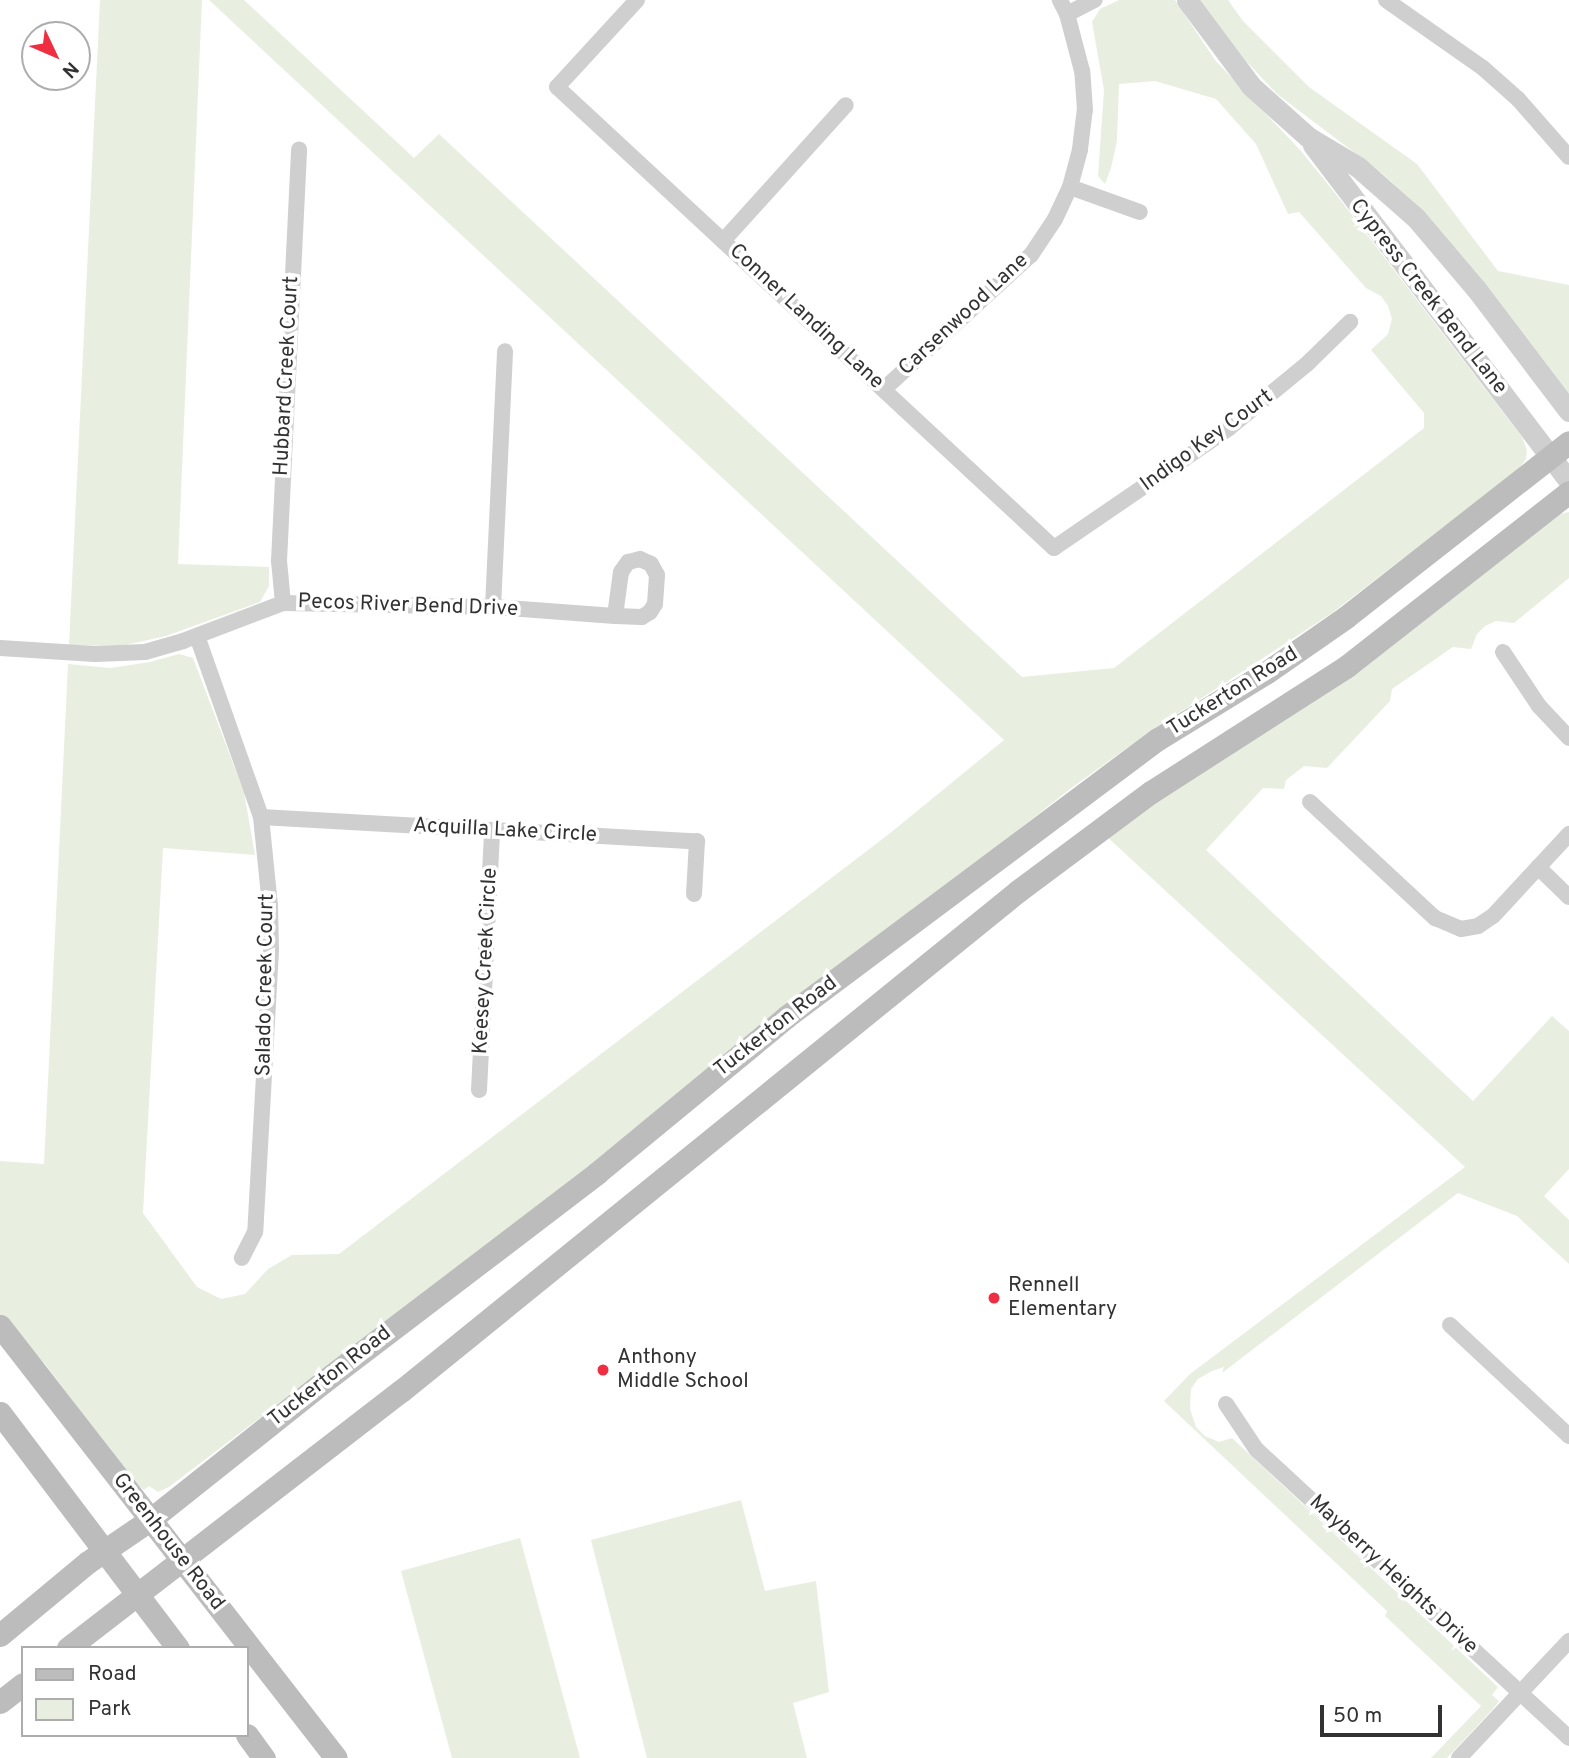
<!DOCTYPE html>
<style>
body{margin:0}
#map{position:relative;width:1569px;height:1758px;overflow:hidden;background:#fff;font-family:Overpass,sans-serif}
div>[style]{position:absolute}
.green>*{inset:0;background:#e8efe0}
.minor>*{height:16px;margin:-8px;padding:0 8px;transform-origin:8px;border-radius:8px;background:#cfcfcf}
.tertiary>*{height:21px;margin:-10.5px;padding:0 10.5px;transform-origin:10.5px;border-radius:10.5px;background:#cfcfcf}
.secondary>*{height:23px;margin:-11.5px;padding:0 11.5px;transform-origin:11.5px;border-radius:11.5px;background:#bcbcbc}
.dots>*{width:19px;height:19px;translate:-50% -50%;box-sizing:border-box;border:4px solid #fff;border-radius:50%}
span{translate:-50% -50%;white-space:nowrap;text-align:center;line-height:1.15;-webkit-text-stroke:7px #fff;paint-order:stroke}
.street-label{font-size:21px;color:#323232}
.poi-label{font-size:21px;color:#323232}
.left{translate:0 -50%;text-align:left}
.legend{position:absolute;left:21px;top:1646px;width:228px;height:91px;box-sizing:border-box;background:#fff;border:2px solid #adadad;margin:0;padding:9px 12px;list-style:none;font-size:21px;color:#323232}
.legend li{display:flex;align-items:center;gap:14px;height:35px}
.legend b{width:35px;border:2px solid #adadad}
.north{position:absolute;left:21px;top:21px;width:70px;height:70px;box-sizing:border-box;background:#fff;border:2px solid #adadad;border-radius:50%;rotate:134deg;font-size:19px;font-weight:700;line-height:28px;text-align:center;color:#323232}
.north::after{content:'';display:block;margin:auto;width:24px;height:32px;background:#ef2e42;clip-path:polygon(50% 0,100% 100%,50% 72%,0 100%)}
.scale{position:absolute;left:1320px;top:1705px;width:122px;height:32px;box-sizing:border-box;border:4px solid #323232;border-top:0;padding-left:9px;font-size:21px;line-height:24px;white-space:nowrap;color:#323232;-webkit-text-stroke:5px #fff;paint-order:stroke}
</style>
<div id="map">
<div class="green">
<div style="clip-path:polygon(100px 0,202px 0,178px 564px,269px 567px,269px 586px,260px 602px,166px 636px,121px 646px,69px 645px)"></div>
<div style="clip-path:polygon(209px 0,244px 0,414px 158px,439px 134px,1022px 677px,1114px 668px,1424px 428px,1424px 413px,1371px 350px,1388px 334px,1392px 319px,1388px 306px,1381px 296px,1366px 288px,1299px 212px,1288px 214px,1256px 144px,1216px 99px,1155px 81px,1119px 84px,1117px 141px,1111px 168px,1105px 184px,1098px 176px,1104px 90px,1092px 22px,1100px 9px,1119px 0,1175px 0,1215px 60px,1301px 151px,1335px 193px,1522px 437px,1527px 450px,1526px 459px,1519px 469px,1332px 613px,1145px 735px,1070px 789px,644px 1125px,169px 1487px,158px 1492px,149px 1486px,144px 1490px,134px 1482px,45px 1364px,0 1319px,0 1161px,44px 1164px,68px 664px,110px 668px,150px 662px,179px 654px,193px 658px,244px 792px,255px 855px,163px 848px,143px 1213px,197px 1287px,221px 1299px,245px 1294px,268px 1269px,292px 1255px,339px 1254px,889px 834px,1004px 740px)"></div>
<div style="clip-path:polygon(1200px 0,1228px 0,1243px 21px,1309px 87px,1417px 164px,1498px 271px,1569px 285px,1569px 394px,1426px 214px,1384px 175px,1277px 94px,1245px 60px)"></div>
<div style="clip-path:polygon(1569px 512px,1569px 578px,1514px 623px,1496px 621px,1485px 626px,1477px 634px,1471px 649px,1453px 647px,1392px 689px,1390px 701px,1327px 768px,1304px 766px,1286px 780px,1284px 789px,1263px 788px,1206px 850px,1473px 1101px,1552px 1016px,1569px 1031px,1569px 1169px,1544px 1196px,1569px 1220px,1569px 1264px,1517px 1216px,1458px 1193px,1222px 1373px,1224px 1367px,1212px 1371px,1198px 1379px,1191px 1389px,1190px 1409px,1196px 1427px,1205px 1436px,1219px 1442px,1232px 1438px,1498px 1687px,1492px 1695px,1499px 1701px,1493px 1709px,1447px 1758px,1431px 1758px,1481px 1706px,1385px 1616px,1387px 1611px,1164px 1401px,1190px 1374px,1465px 1167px,1105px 835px,1556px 515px)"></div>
<div style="clip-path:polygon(741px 1500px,765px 1591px,816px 1581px,829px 1692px,793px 1703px,807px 1758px,647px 1758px,591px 1540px)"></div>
<div style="clip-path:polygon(520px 1538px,580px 1758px,452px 1758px,401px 1571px)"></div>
</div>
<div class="minor">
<div style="left:637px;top:0;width:118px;rotate:132.6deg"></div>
<div style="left:557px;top:87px;width:678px;rotate:42.85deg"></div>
<div style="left:1054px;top:548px;width:212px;rotate:-34.4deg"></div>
<div style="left:1229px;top:428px;width:102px;rotate:-39.4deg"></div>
<div style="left:1308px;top:363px;width:59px;rotate:-44.3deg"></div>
<div style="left:1386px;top:0;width:118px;rotate:35deg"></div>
<div style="left:1483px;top:68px;width:47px;rotate:41.5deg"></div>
<div style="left:1518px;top:99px;width:77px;rotate:48.7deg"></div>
<div style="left:1067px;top:14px;width:31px;rotate:-27deg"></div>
<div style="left:1070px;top:187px;width:74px;rotate:19.7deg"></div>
<div style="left:723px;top:241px;width:183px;rotate:-47.9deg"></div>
<div style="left:884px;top:389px;width:199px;rotate:-42.4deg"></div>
<div style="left:1031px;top:255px;width:43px;rotate:-56.3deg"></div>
<div style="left:1055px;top:219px;width:35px;rotate:-65deg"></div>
<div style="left:1070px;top:187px;width:39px;rotate:-75deg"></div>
<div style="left:1080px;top:149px;width:39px;rotate:-83deg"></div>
<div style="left:1085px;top:110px;width:39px;rotate:-94deg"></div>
<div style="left:1082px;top:71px;width:59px;rotate:-104.7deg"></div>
<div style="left:1067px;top:14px;width:16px;rotate:-117deg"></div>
<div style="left:283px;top:603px;width:42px;rotate:-95.4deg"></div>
<div style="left:279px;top:561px;width:412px;rotate:-87.2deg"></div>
<div style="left:493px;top:607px;width:256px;rotate:-87.3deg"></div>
<div style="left:197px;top:636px;width:192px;rotate:70.5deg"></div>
<div style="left:261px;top:817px;width:88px;rotate:84.2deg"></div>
<div style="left:270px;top:905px;width:45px;rotate:88.7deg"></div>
<div style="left:271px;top:950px;width:282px;rotate:93.2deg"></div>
<div style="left:255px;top:1232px;width:29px;rotate:117deg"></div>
<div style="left:0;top:648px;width:95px;rotate:3.6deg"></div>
<div style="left:95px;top:654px;width:50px;rotate:-2.3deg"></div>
<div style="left:145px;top:652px;width:40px;rotate:-16deg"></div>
<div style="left:183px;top:641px;width:107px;rotate:-20.8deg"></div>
<div style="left:283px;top:603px;width:210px;rotate:1.1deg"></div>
<div style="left:493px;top:607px;width:122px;rotate:4.2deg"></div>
<div style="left:615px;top:616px;width:27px;rotate:2deg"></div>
<div style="left:642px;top:617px;width:9px;rotate:-32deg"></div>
<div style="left:650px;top:612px;width:9px;rotate:-58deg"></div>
<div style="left:655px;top:604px;width:29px;rotate:-86deg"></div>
<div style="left:657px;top:575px;width:13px;rotate:-119deg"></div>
<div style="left:651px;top:564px;width:12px;rotate:-156deg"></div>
<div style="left:640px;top:559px;width:12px;rotate:166deg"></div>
<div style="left:628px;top:562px;width:12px;rotate:125deg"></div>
<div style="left:621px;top:572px;width:44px;rotate:97.8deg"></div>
<div style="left:1503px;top:652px;width:65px;rotate:56.3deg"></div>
<div style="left:1539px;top:706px;width:44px;rotate:46.8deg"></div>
<div style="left:1310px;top:802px;width:171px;rotate:42.9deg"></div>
<div style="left:1435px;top:918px;width:28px;rotate:23deg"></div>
<div style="left:1461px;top:929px;width:17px;rotate:-10deg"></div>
<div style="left:1478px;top:926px;width:18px;rotate:-34deg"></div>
<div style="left:1493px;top:916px;width:112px;rotate:-47.2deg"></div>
<div style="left:261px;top:817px;width:437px;rotate:3.2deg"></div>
<div style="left:697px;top:841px;width:53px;rotate:93.2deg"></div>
<div style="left:1538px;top:867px;width:43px;rotate:44.1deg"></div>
<div style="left:479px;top:1090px;width:258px;rotate:-87.1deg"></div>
<div style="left:1450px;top:1325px;width:163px;rotate:43deg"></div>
<div style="left:1226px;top:1404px;width:54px;rotate:56.3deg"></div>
<div style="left:1256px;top:1449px;width:426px;rotate:42.7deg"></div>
<div style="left:1459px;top:1758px;width:161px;rotate:-46.8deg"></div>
</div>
<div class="tertiary">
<div style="left:1187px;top:0;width:107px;rotate:53.3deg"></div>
<div style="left:1251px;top:86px;width:76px;rotate:41.8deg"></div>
<div style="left:1308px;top:137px;width:58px;rotate:31deg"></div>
<div style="left:1358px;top:167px;width:77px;rotate:41.3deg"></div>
<div style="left:1416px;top:218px;width:94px;rotate:49.7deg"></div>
<div style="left:1477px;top:290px;width:152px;rotate:52.8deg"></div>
<div style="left:1313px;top:145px;width:422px;rotate:52.7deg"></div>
</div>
<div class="secondary">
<div style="left:0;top:1326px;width:547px;rotate:52.13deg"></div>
<div style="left:0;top:1413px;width:295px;rotate:52.9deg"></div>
<div style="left:0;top:1635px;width:114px;rotate:-39.7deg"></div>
<div style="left:88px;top:1562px;width:76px;rotate:-34.3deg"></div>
<div style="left:151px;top:1519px;width:220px;rotate:-38.5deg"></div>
<div style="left:323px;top:1382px;width:345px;rotate:-37.3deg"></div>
<div style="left:597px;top:1173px;width:245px;rotate:-39.5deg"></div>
<div style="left:786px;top:1017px;width:464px;rotate:-36.8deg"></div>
<div style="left:1158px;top:739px;width:128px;rotate:-31.6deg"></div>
<div style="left:1267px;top:672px;width:96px;rotate:-34.8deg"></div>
<div style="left:1346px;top:617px;width:283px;rotate:-38.1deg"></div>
<div style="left:68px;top:1648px;width:421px;rotate:-37.7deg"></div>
<div style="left:401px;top:1391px;width:794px;rotate:-39.02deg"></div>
<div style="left:1018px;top:891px;width:166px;rotate:-36.7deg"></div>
<div style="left:1151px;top:792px;width:233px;rotate:-32.7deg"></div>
<div style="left:1347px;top:666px;width:282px;rotate:-38.1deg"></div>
<div style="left:0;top:1702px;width:29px;rotate:-38deg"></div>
<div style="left:247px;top:1735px;width:29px;rotate:54deg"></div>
</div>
<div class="dots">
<div style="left:994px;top:1298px;background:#ef2e42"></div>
<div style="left:603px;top:1370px;background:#ef2e42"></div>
</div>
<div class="street-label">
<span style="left:1428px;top:297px;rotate:52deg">Cypress Creek Bend Lane</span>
<span style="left:964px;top:315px;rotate:-43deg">Carsenwood Lane</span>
<span style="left:806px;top:317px;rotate:43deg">Conner Landing Lane</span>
<span style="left:287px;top:376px;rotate:-87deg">Hubbard Creek Court</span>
<span style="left:1207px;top:441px;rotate:-36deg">Indigo Key Court</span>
<span style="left:408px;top:606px;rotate:2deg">Pecos River Bend Drive</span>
<span style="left:1233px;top:692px;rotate:-32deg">Tuckerton Road</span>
<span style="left:505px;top:831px;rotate:3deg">Acquilla Lake Circle</span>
<span style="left:486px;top:961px;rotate:-87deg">Keesey Creek Circle</span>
<span style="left:266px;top:985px;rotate:-89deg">Salado Creek Court</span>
<span style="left:776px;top:1027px;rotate:-38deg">Tuckerton Road</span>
<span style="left:330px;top:1377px;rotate:-38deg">Tuckerton Road</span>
<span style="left:168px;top:1542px;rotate:52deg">Greenhouse Road</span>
<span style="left:1393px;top:1575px;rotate:43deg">Mayberry Heights Drive</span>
</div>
<div class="poi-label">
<span class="left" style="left:1008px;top:1298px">Rennell<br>Elementary</span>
<span class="left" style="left:617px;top:1370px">Anthony<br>Middle School</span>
</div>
<ul class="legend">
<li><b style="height:9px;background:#bcbcbc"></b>Road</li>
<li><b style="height:19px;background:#e8efe0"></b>Park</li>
</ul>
<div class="north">N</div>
<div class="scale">50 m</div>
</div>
